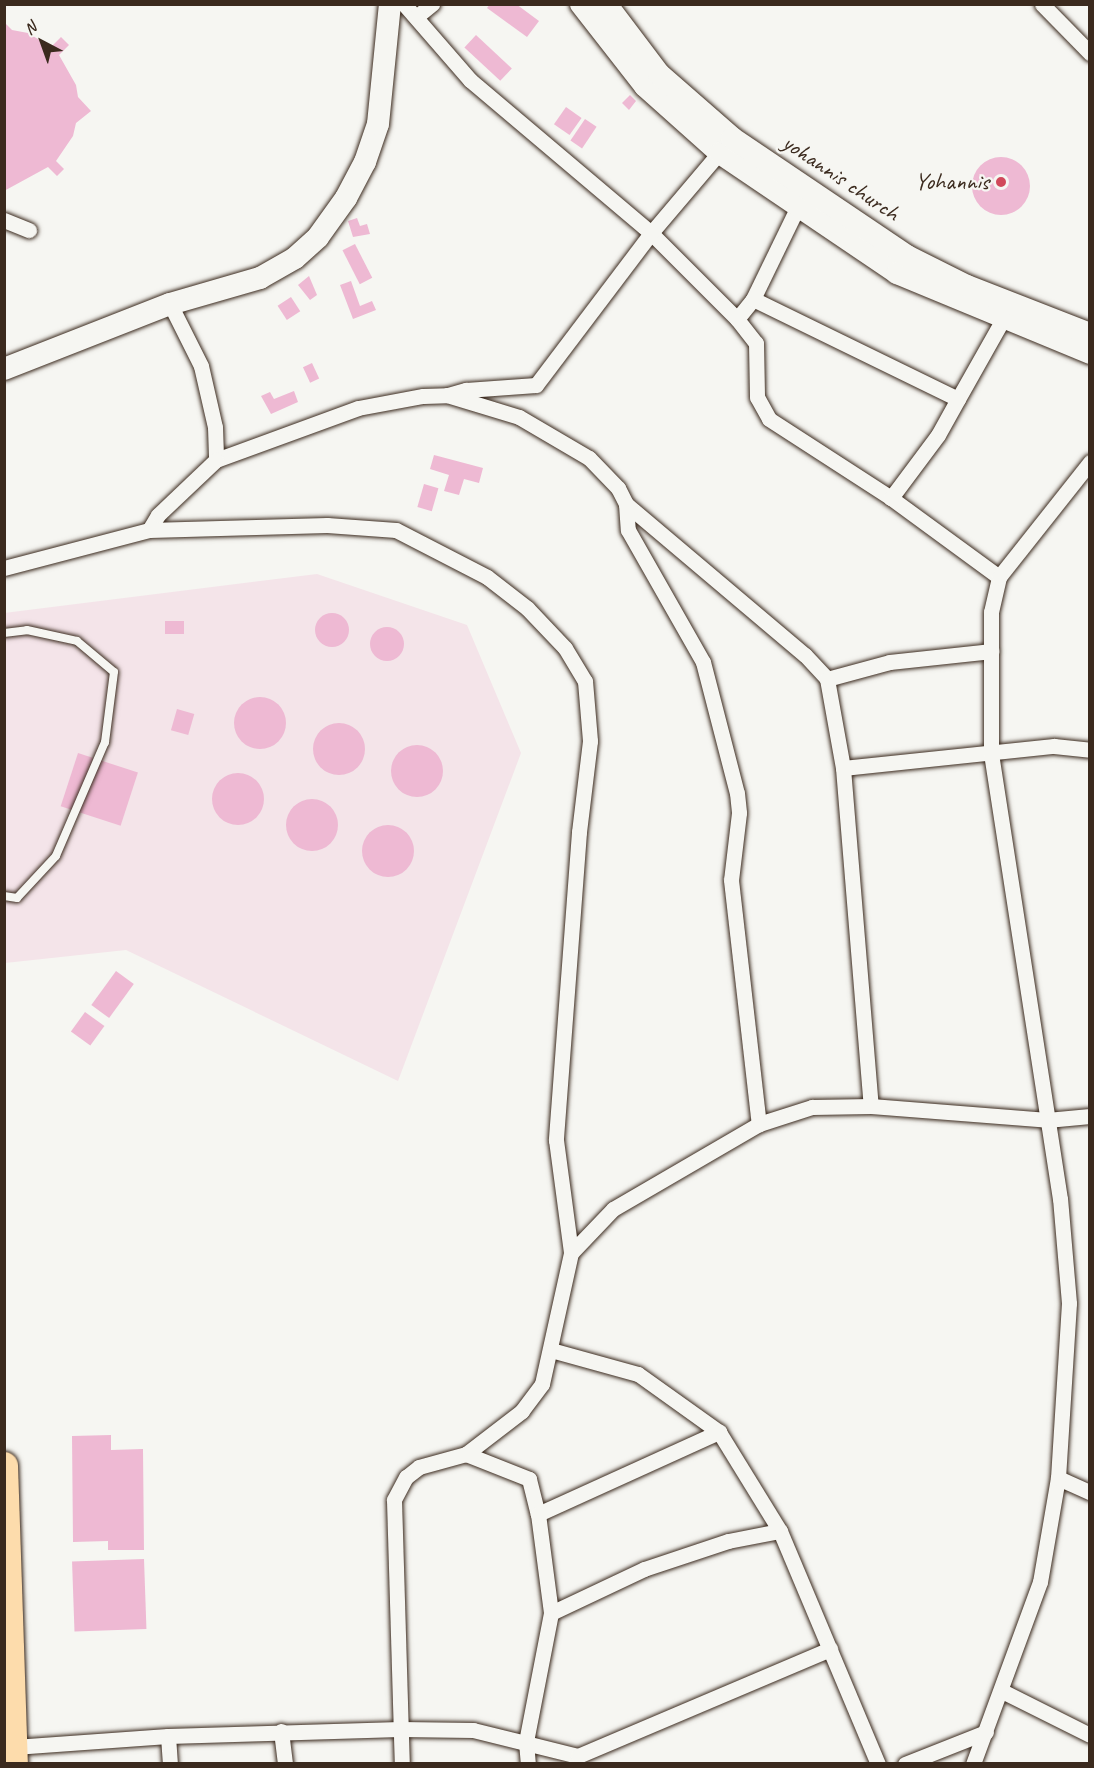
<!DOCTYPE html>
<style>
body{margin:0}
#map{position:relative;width:1094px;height:1768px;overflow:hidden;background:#f6f6f2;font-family:Caveat,sans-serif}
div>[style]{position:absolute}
.built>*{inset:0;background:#f4e4e9}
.building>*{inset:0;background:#eeb9d3;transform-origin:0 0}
.round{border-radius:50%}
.roads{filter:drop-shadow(0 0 2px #3b2a1e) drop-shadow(0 0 2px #3b2a1e)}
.lane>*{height:8px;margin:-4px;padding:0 4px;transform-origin:4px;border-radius:4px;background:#f6f6f2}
.street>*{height:15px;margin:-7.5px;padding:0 7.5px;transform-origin:7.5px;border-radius:7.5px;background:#f6f6f2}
.secondary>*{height:22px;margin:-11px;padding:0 11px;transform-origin:11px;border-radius:11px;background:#f6f6f2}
.highway>*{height:28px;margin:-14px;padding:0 14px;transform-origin:14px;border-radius:14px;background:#fddcac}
.dots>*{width:16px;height:16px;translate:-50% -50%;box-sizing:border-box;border:3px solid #f6f6f2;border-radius:50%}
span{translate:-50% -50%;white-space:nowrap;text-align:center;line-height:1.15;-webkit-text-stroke:4.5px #f6f6f2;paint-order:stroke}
.street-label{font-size:24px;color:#3b2a1e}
.poi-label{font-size:24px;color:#3b2a1e}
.right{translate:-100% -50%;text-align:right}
.frame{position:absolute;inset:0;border:6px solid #3b2a1e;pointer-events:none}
.north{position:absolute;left:12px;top:12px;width:60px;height:60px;-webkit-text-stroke:4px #f6f6f2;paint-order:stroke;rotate:319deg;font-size:16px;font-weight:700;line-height:24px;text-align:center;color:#3b2a1e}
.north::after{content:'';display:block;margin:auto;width:21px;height:27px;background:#3b2a1e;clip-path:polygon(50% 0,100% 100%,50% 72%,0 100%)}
</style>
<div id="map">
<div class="built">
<div style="clip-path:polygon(317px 574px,467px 625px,521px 753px,398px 1081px,126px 950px,5px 963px,4px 613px)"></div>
</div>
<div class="building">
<div style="clip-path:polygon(490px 4px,516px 4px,539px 21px,527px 37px,487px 8px)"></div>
<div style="clip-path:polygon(4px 22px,12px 30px,28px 33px,51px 47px,61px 37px,69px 45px,59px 55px,76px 85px,78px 97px,91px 111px,76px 123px,73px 136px,56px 161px,64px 169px,57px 176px,48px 167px,4px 191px)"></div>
<div style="left:476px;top:35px;width:49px;height:17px;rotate:43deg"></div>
<div style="clip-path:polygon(630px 95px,636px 101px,629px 110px,622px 103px)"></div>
<div style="left:566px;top:107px;width:19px;height:21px;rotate:35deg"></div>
<div style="left:585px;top:119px;width:14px;height:26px;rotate:34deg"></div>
<div class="round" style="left:972px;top:157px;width:58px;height:58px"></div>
<div style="clip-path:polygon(357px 218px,360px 226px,367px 224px,370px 234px,353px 237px,348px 221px)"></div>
<div style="left:355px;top:244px;width:38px;height:14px;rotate:63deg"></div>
<div style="clip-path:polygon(309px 276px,317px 295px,310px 300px,298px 285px)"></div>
<div style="clip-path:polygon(351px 281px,360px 306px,372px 301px,376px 310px,353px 319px,340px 285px)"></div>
<div style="left:291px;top:297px;width:17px;height:16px;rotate:57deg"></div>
<div style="left:312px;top:363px;width:17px;height:10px;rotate:65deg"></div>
<div style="clip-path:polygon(294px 391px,298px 402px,271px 414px,261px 396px,270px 392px,274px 399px)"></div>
<div style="clip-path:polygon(434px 455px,483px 468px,479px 483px,464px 479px,459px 495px,444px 491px,449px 475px,430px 469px)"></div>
<div style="left:424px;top:484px;width:15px;height:24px;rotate:16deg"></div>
<div class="round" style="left:315px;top:613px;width:34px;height:34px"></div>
<div style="left:165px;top:621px;width:19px;height:13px"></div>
<div class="round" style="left:370px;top:627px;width:34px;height:34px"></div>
<div class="round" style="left:234px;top:697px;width:52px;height:52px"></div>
<div style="left:177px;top:709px;width:18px;height:22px;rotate:16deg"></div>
<div class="round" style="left:313px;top:723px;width:52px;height:52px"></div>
<div class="round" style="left:391px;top:745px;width:52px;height:52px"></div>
<div style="left:78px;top:753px;width:63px;height:56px;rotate:18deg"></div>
<div class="round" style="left:212px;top:773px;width:52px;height:52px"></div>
<div class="round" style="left:286px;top:799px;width:52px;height:52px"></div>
<div class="round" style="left:362px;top:825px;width:52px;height:52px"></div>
<div style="left:116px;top:971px;width:22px;height:42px;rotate:36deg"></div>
<div style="left:85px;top:1012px;width:24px;height:24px;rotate:36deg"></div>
<div style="clip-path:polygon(111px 1435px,111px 1450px,143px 1449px,144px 1550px,108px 1550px,108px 1541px,73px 1542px,72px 1436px)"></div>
<div style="left:144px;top:1559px;width:70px;height:72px;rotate:88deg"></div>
</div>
<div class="roads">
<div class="lane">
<div style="left:4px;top:633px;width:23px;rotate:-7deg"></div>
<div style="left:27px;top:630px;width:51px;rotate:12.4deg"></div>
<div style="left:77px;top:641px;width:48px;rotate:40deg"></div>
<div style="left:114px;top:672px;width:71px;rotate:97.3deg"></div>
<div style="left:105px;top:742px;width:124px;rotate:113.3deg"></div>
<div style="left:56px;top:856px;width:57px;rotate:132.9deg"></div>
<div style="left:17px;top:898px;width:13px;rotate:-171deg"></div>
</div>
<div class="street">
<div style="left:404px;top:4px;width:101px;rotate:49deg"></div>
<div style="left:470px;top:80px;width:237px;rotate:40.2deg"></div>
<div style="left:651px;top:233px;width:122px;rotate:45deg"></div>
<div style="left:737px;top:319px;width:31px;rotate:52deg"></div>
<div style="left:756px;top:343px;width:54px;rotate:88.9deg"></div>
<div style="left:757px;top:397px;width:25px;rotate:61deg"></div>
<div style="left:769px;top:419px;width:145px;rotate:32.9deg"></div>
<div style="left:891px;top:498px;width:134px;rotate:36.2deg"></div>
<div style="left:1042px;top:4px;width:69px;rotate:45.6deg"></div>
<div style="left:416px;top:17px;width:21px;rotate:-39deg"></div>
<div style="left:4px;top:220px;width:27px;rotate:22deg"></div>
<div style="left:753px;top:299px;width:228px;rotate:26deg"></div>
<div style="left:958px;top:399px;width:41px;rotate:119.1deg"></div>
<div style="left:938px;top:435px;width:79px;rotate:126.7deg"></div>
<div style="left:170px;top:304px;width:69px;rotate:63.4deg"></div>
<div style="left:201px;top:366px;width:63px;rotate:77.1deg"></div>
<div style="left:215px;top:427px;width:33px;rotate:88deg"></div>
<div style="left:216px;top:460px;width:151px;rotate:-20.1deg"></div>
<div style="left:358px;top:408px;width:66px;rotate:-10.5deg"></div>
<div style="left:423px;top:396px;width:24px;rotate:-2deg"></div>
<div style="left:447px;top:395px;width:75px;rotate:17deg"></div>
<div style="left:519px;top:417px;width:81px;rotate:30.4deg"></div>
<div style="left:589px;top:458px;width:42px;rotate:46deg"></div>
<div style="left:618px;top:488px;width:18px;rotate:63deg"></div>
<div style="left:626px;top:504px;width:234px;rotate:40.2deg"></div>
<div style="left:805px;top:655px;width:33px;rotate:47deg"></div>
<div style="left:827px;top:679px;width:90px;rotate:79.8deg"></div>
<div style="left:843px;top:768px;width:339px;rotate:85.3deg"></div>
<div style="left:737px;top:319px;width:26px;rotate:-51deg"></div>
<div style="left:753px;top:299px;width:112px;rotate:-64.1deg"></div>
<div style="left:448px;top:395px;width:19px;rotate:-16deg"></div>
<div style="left:466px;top:390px;width:70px;rotate:-4.1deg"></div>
<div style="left:536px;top:385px;width:191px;rotate:-52.9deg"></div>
<div style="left:651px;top:233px;width:113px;rotate:-49.7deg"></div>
<div style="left:958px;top:399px;width:92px;rotate:-60.6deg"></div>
<div style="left:626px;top:504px;width:26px;rotate:86deg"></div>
<div style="left:628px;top:530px;width:152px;rotate:60.4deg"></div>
<div style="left:703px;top:662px;width:135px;rotate:75.5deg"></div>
<div style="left:737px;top:793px;width:20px;rotate:84deg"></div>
<div style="left:739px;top:813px;width:67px;rotate:96.8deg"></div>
<div style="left:731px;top:880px;width:246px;rotate:83.5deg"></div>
<div style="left:149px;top:530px;width:17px;rotate:-59deg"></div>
<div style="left:158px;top:515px;width:80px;rotate:-43.5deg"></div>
<div style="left:4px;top:568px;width:150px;rotate:-14.7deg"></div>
<div style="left:149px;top:530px;width:178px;rotate:-1.6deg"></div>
<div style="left:327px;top:525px;width:69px;rotate:4.1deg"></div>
<div style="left:396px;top:530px;width:102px;rotate:27.3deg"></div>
<div style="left:487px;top:577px;width:51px;rotate:37.8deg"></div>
<div style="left:527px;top:608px;width:55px;rotate:46.5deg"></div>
<div style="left:565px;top:648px;width:39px;rotate:59deg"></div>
<div style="left:585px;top:681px;width:60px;rotate:85.2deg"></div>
<div style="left:590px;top:741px;width:92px;rotate:96.9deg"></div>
<div style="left:579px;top:832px;width:309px;rotate:94.3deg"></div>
<div style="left:556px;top:1140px;width:114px;rotate:82.4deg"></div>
<div style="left:571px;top:1253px;width:134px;rotate:102.5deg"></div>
<div style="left:542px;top:1384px;width:34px;rotate:127deg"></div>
<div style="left:522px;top:1411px;width:71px;rotate:142.5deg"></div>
<div style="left:466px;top:1454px;width:49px;rotate:164.5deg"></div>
<div style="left:419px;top:1467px;width:16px;rotate:142deg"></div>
<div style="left:406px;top:1477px;width:26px;rotate:118deg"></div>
<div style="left:394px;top:1500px;width:264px;rotate:88.3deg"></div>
<div style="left:827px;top:679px;width:65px;rotate:-15.1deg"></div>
<div style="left:890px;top:662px;width:102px;rotate:-6.2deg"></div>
<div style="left:843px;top:768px;width:212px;rotate:-6deg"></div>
<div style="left:1054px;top:746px;width:36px;rotate:6deg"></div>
<div style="left:571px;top:1253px;width:61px;rotate:-46.3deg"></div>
<div style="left:613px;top:1209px;width:169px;rotate:-30.2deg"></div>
<div style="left:759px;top:1124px;width:56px;rotate:-17.8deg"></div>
<div style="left:812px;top:1107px;width:59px;rotate:-1deg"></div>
<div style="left:871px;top:1106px;width:177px;rotate:4.5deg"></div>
<div style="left:1047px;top:1120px;width:43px;rotate:-5.3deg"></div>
<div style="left:551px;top:1350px;width:90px;rotate:15.4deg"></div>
<div style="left:638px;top:1374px;width:100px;rotate:35.6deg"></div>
<div style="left:719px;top:1432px;width:116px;rotate:58.4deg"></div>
<div style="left:780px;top:1531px;width:253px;rotate:67.2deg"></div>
<div style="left:466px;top:1454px;width:68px;rotate:21.6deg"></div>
<div style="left:529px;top:1479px;width:36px;rotate:76deg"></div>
<div style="left:538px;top:1514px;width:100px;rotate:82.5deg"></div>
<div style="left:551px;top:1613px;width:131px;rotate:101deg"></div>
<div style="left:526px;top:1742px;width:22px;rotate:85deg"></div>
<div style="left:1058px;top:1478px;width:35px;rotate:24deg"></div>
<div style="left:538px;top:1514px;width:199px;rotate:-24.4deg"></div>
<div style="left:551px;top:1613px;width:103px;rotate:-25.3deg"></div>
<div style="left:644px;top:1569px;width:89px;rotate:-18.4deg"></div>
<div style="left:728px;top:1541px;width:53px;rotate:-10.9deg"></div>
<div style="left:1002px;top:1691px;width:98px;rotate:26.6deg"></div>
<div style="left:281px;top:1731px;width:33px;rotate:83deg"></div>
<div style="left:168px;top:1736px;width:28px;rotate:86deg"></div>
<div style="left:14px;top:1747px;width:154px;rotate:-4.1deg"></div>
<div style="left:168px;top:1736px;width:232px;rotate:-1.7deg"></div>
<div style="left:400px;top:1729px;width:73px;rotate:0.8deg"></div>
<div style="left:473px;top:1730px;width:108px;rotate:13.9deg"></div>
<div style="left:578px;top:1756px;width:274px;rotate:-23deg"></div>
<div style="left:905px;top:1764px;width:87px;rotate:-21.6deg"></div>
<div style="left:973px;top:1764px;width:194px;rotate:-69.8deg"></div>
<div style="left:1040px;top:1582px;width:106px;rotate:-80.2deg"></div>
<div style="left:1058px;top:1478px;width:175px;rotate:-86.4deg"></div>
<div style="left:1069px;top:1303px;width:104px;rotate:-94.9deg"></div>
<div style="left:1060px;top:1199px;width:451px;rotate:-98.8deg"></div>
<div style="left:991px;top:753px;width:141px;rotate:-90deg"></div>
<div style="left:991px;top:612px;width:36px;rotate:-77deg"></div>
<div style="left:999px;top:577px;width:147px;rotate:-51.6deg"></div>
</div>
<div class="secondary">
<div style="left:581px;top:4px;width:104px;rotate:52deg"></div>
<div style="left:645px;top:86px;width:101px;rotate:41.8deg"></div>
<div style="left:720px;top:153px;width:214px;rotate:34.1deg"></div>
<div style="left:897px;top:273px;width:209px;rotate:22.5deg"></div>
<div style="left:606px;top:4px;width:88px;rotate:52.9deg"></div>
<div style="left:659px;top:74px;width:97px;rotate:41.2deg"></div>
<div style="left:732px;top:138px;width:211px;rotate:34deg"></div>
<div style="left:907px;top:256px;width:67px;rotate:26.6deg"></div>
<div style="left:967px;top:286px;width:132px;rotate:21.3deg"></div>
<div style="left:4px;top:369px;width:178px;rotate:-21.4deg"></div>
<div style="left:170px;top:304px;width:94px;rotate:-16.1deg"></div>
<div style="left:260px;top:278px;width:40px;rotate:-29.7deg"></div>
<div style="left:295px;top:258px;width:31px;rotate:-42deg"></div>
<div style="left:318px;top:237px;width:48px;rotate:-54.3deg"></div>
<div style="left:346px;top:198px;width:41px;rotate:-62.2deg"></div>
<div style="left:365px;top:162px;width:40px;rotate:-71.1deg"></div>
<div style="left:378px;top:124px;width:121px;rotate:-84.3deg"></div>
</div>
<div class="highway">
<div style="left:4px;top:1466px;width:298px;rotate:88.1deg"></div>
</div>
</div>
<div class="dots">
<div style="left:1001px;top:182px;background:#d1495b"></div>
</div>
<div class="street-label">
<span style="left:841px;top:178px;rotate:34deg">yohannis church</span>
</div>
<div class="poi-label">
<span class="right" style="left:989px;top:182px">Yohannis</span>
</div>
<div class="frame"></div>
<div class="north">N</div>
</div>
